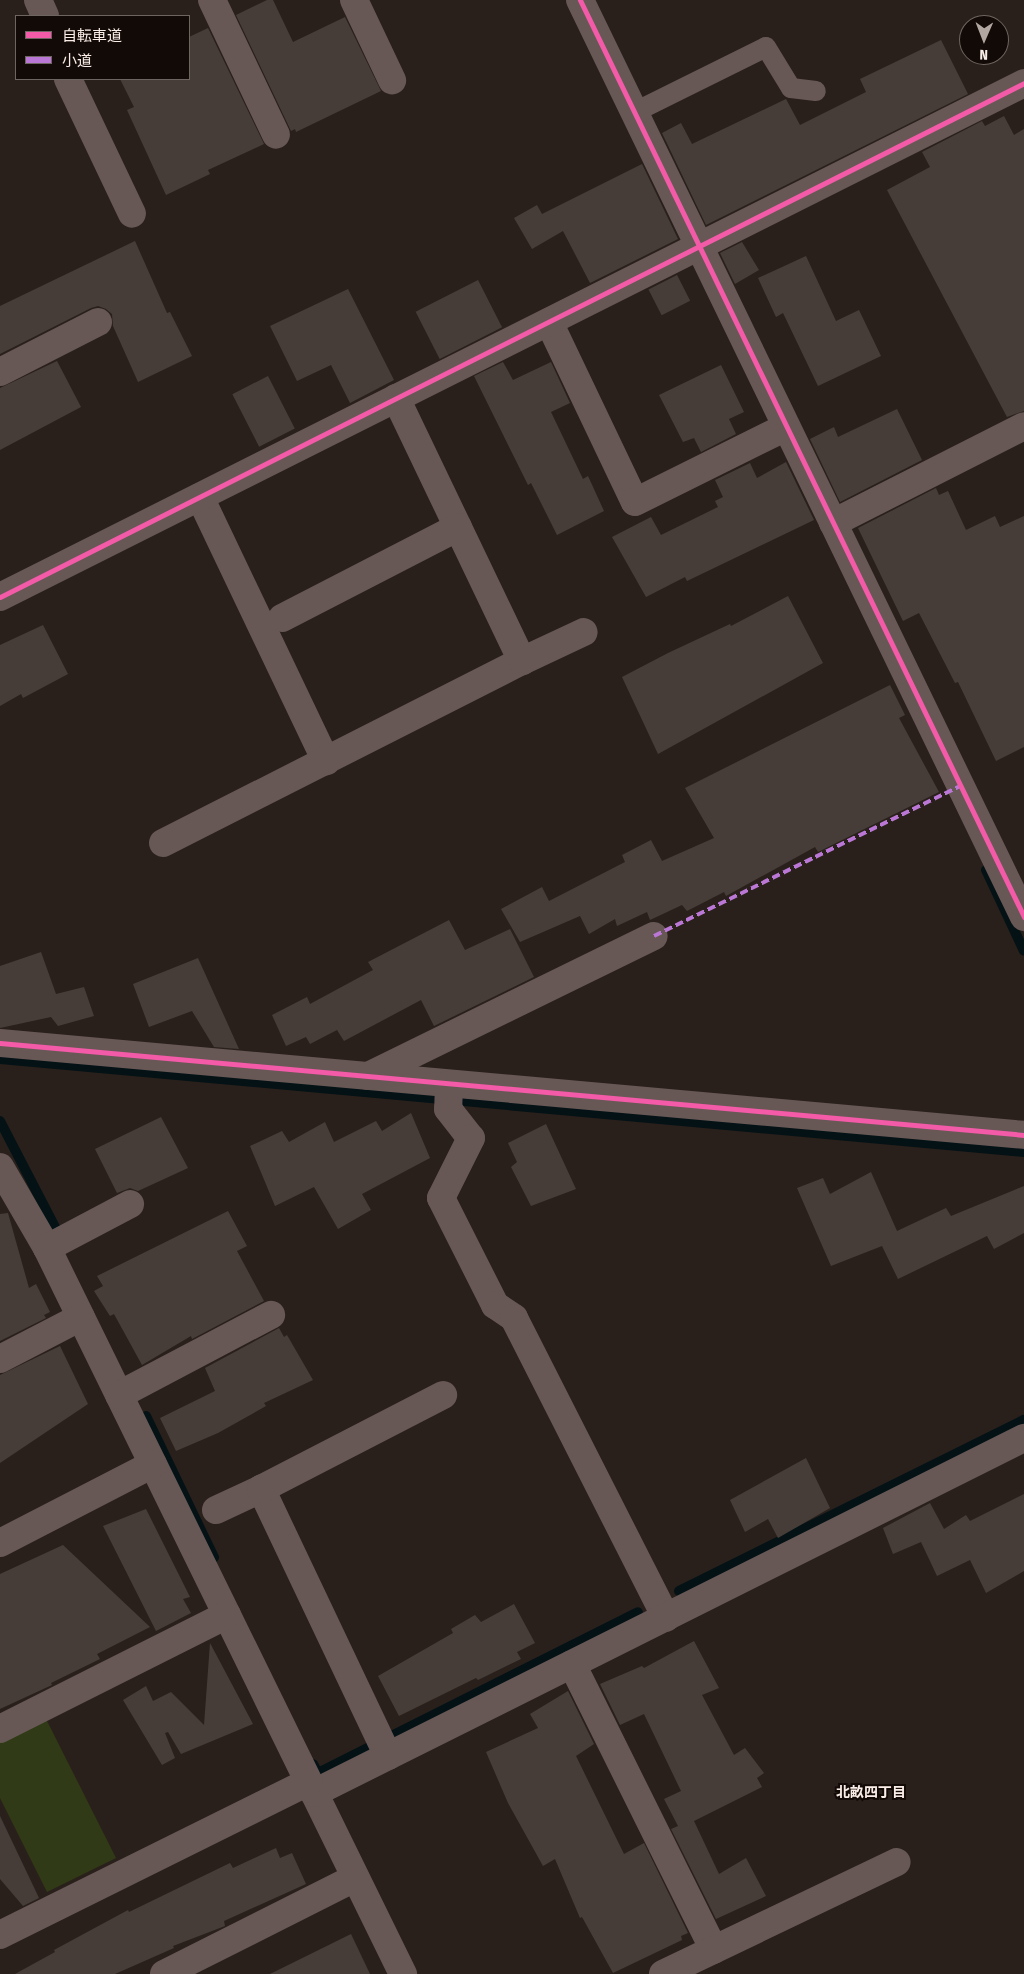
<!DOCTYPE html>
<meta charset="utf-8">
<style>
body{margin:0}
#map{position:relative;width:1024px;height:1974px;overflow:hidden;background:#2a201b;font-family:"Fira Sans Condensed","Noto Sans JP",sans-serif}
div>[style]{position:absolute}
.green>*{inset:0;background:#313a17}
.stream>*{height:10px;margin:-5px;padding:0 5px;transform-origin:5px;border-radius:5px;background:#041216}
.building>*{inset:0;background:#463d39;transform-origin:0 0}
.lane>*{height:20px;margin:-10px;padding:0 10px;transform-origin:10px;border-radius:10px;background:#675856}
.street>*{height:28px;margin:-14px;padding:0 14px;transform-origin:14px;border-radius:14px;background:#675856}
.quiet>*{height:4px;margin-top:-2px;transform-origin:0;background:repeating-linear-gradient(90deg,#ba77d6 0 8px,transparent 0 12px)}
.cycleway>*{height:5px;margin:-2.5px;padding:0 2.5px;transform-origin:2.5px;border-radius:2.5px;background:#f35aa7}
span{translate:-50% -50%;white-space:nowrap;text-align:center;line-height:1.15;-webkit-text-stroke:4px #120a06;paint-order:stroke}
.neighbourhood-label{font-size:14px;color:#fbeee8;font-weight:700}
.legend{position:absolute;left:15px;top:15px;width:175px;height:65px;box-sizing:border-box;background:#120a06;border:1px solid #6f6560;margin:0;padding:6px 9px;list-style:none;font-size:15px;color:#fbeee8}
.legend li{display:flex;align-items:center;gap:10px;height:25px}
.legend b{width:25px;border:1px solid #6f6560}
.north{position:absolute;left:959px;top:15px;width:50px;height:50px;box-sizing:border-box;background:#120a06;border:1px solid #6f6560;border-radius:50%;rotate:181deg;font-size:14px;font-weight:700;line-height:20px;text-align:center;color:#fbeee8}
.north::after{content:'';display:block;margin:auto;width:18px;height:22px;background:#b2a6a0;clip-path:polygon(50% 0,100% 100%,50% 72%,0 100%)}
</style>
<div id="map">
<div class="green">
<div style="clip-path:polygon(46px 1719px,116px 1858px,47px 1892px,0 1798px,0 1742px)"></div>
</div>
<div class="stream">
<div style="left:986px;top:870px;width:89px;rotate:64.9deg"></div>
<div style="left:0;top:1059px;width:1028px;rotate:5.19deg"></div>
<div style="left:0;top:1121px;width:122px;rotate:62.6deg"></div>
<div style="left:146px;top:1416px;width:157px;rotate:64.3deg"></div>
<div style="left:679px;top:1591px;width:385px;rotate:-26.4deg"></div>
<div style="left:313px;top:1764px;width:10px;rotate:61deg"></div>
<div style="left:318px;top:1773px;width:358px;rotate:-26.7deg"></div>
</div>
<div class="building">
<div style="clip-path:polygon(267px 0,273px 0,293px 42px,345px 17px,381px 91px,296px 132px,295px 129px,291px 131px,236px 15px)"></div>
<div style="clip-path:polygon(208px 28px,264px 144px,208px 170px,210px 174px,166px 195px,127px 110px,134px 107px,120px 79px,189px 79px,189px 37px)"></div>
<div style="clip-path:polygon(941px 40px,968px 94px,706px 225px,662px 133px,681px 123px,692px 144px,786px 99px,800px 125px,866px 92px,860px 79px)"></div>
<div style="clip-path:polygon(1004px 116px,1014px 135px,1024px 129px,1024px 411px,1007px 417px,887px 190px,930px 167px,922px 152px,982px 121px,985px 126px)"></div>
<div style="clip-path:polygon(642px 164px,678px 239px,590px 283px,563px 231px,532px 249px,514px 218px,537px 205px,542px 214px)"></div>
<div style="clip-path:polygon(135px 241px,167px 313px,170px 312px,192px 356px,138px 382px,113px 326px,112px 314px,106px 309px,98px 306px,91px 308px,0 354px,0 306px)"></div>
<div style="clip-path:polygon(742px 242px,759px 270px,735px 284px,720px 253px)"></div>
<div style="clip-path:polygon(806px 256px,836px 321px,859px 310px,881px 356px,818px 386px,783px 313px,776px 317px,758px 278px)"></div>
<div style="left:677px;top:275px;width:29px;height:32px;rotate:63deg"></div>
<div style="left:478px;top:280px;width:53px;height:70px;rotate:63deg"></div>
<div style="clip-path:polygon(348px 289px,394px 380px,350px 403px,331px 365px,297px 381px,270px 326px)"></div>
<div style="clip-path:polygon(57px 361px,81px 407px,0 450px,0 388px)"></div>
<div style="clip-path:polygon(503px 362px,513px 380px,551px 362px,570px 403px,551px 412px,583px 479px,588px 476px,604px 511px,557px 535px,531px 483px,528px 485px,474px 376px)"></div>
<div style="clip-path:polygon(721px 365px,744px 412px,729px 419px,736px 434px,701px 452px,694px 438px,683px 442px,659px 395px)"></div>
<div style="left:268px;top:376px;width:59px;height:40px;rotate:63deg"></div>
<div style="clip-path:polygon(897px 409px,922px 460px,840px 502px,810px 439px,834px 427px,838px 437px)"></div>
<div style="clip-path:polygon(786px 462px,814px 520px,687px 581px,685px 577px,646px 597px,612px 537px,651px 517px,661px 535px,718px 507px,715px 501px,723px 497px,715px 480px,750px 463px,757px 478px)"></div>
<div style="clip-path:polygon(936px 488px,939px 495px,948px 491px,966px 530px,995px 516px,1000px 527px,1024px 516px,1024px 747px,996px 761px,958px 682px,955px 683px,919px 613px,903px 621px,858px 528px)"></div>
<div style="clip-path:polygon(788px 596px,823px 663px,658px 754px,622px 677px,668px 653px,730px 624px,731px 626px)"></div>
<div style="clip-path:polygon(43px 625px,68px 674px,23px 698px,21px 694px,0 706px,0 645px)"></div>
<div style="clip-path:polygon(890px 685px,905px 715px,899px 718px,939px 792px,818px 852px,815px 847px,726px 896px,724px 892px,687px 911px,682px 905px,650px 920px,647px 912px,617px 926px,615px 919px,589px 934px,580px 916px,520px 942px,501px 909px,542px 887px,549px 901px,625px 862px,622px 855px,651px 840px,662px 861px,714px 838px,685px 788px)"></div>
<div style="clip-path:polygon(449px 920px,465px 950px,510px 929px,534px 977px,434px 1026px,421px 1000px,344px 1041px,337px 1030px,310px 1044px,306px 1037px,286px 1046px,272px 1015px,307px 997px,310px 1004px,373px 970px,368px 962px)"></div>
<div style="clip-path:polygon(41px 952px,56px 994px,84px 987px,94px 1016px,58px 1026px,51px 1017px,0 1028px,0 966px)"></div>
<div style="clip-path:polygon(198px 958px,239px 1049px,214px 1047px,192px 1011px,149px 1027px,133px 984px)"></div>
<div style="clip-path:polygon(411px 1113px,430px 1158px,362px 1194px,371px 1210px,338px 1229px,314px 1187px,275px 1206px,250px 1146px,282px 1131px,289px 1142px,325px 1122px,334px 1142px,376px 1121px,382px 1131px)"></div>
<div style="clip-path:polygon(161px 1117px,188px 1168px,138px 1191px,130px 1188px,117px 1193px,95px 1149px)"></div>
<div style="clip-path:polygon(546px 1124px,576px 1189px,531px 1206px,511px 1167px,517px 1162px,508px 1143px)"></div>
<div style="clip-path:polygon(871px 1172px,897px 1231px,946px 1208px,951px 1216px,1024px 1186px,1024px 1233px,994px 1249px,987px 1236px,898px 1279px,882px 1246px,831px 1266px,797px 1188px,823px 1178px,830px 1194px)"></div>
<div style="clip-path:polygon(228px 1211px,247px 1246px,237px 1251px,264px 1301px,192px 1339px,191px 1336px,142px 1365px,114px 1314px,110px 1316px,94px 1291px,103px 1286px,97px 1276px)"></div>
<div style="clip-path:polygon(8px 1213px,29px 1288px,36px 1284px,50px 1312px,44px 1315px,46px 1318px,0 1341px,0 1214px)"></div>
<div style="clip-path:polygon(279px 1328px,284px 1337px,287px 1335px,313px 1380px,264px 1403px,266px 1406px,218px 1433px,176px 1451px,160px 1418px,215px 1391px,205px 1368px)"></div>
<div style="clip-path:polygon(60px 1346px,88px 1404px,0 1463px,0 1375px)"></div>
<div style="clip-path:polygon(806px 1458px,830px 1508px,778px 1538px,768px 1519px,745px 1532px,730px 1500px)"></div>
<div style="clip-path:polygon(1024px 1494px,1024px 1571px,986px 1593px,970px 1560px,937px 1576px,921px 1542px,893px 1554px,883px 1528px,930px 1503px,944px 1529px,966px 1515px,970px 1521px)"></div>
<div style="clip-path:polygon(146px 1509px,190px 1597px,183px 1599px,191px 1613px,156px 1631px,103px 1526px)"></div>
<div style="clip-path:polygon(63px 1545px,150px 1627px,97px 1654px,100px 1659px,51px 1683px,52px 1685px,0 1709px,0 1574px)"></div>
<div style="clip-path:polygon(514px 1604px,535px 1643px,517px 1652px,521px 1659px,478px 1680px,476px 1678px,399px 1716px,378px 1676px,453px 1633px,451px 1629px,475px 1615px,481px 1622px)"></div>
<div style="clip-path:polygon(694px 1641px,719px 1688px,702px 1695px,734px 1755px,745px 1748px,764px 1773px,757px 1778px,762px 1787px,694px 1821px,719px 1874px,746px 1858px,766px 1896px,716px 1919px,671px 1829px,678px 1826px,664px 1799px,681px 1791px,644px 1714px,620px 1725px,600px 1684px,642px 1666px,644px 1668px)"></div>
<div style="clip-path:polygon(210px 1643px,253px 1724px,181px 1754px,168px 1732px,165px 1733px,175px 1758px,162px 1765px,123px 1700px,146px 1686px,153px 1701px,171px 1692px,204px 1725px)"></div>
<div style="clip-path:polygon(568px 1691px,594px 1744px,576px 1756px,624px 1854px,644px 1843px,688px 1933px,681px 1936px,682px 1940px,613px 1973px,582px 1917px,580px 1918px,555px 1859px,543px 1866px,508px 1803px,486px 1752px,538px 1728px,530px 1714px)"></div>
<div style="clip-path:polygon(0 1816px,39px 1898px,23px 1906px,0 1879px)"></div>
<div style="clip-path:polygon(276px 1848px,280px 1858px,292px 1853px,306px 1884px,224px 1921px,225px 1926px,173px 1946px,174px 1948px,115px 1974px,15px 1974px,55px 1952px,54px 1950px,128px 1910px,129px 1912px,230px 1863px,233px 1868px)"></div>
<div style="clip-path:polygon(351px 1934px,370px 1974px,270px 1974px)"></div>
</div>
<div class="lane">
<div style="left:633px;top:113px;width:148px;rotate:-26.4deg"></div>
<div style="left:766px;top:47px;width:48px;rotate:58.6deg"></div>
<div style="left:791px;top:88px;width:25px;rotate:7deg"></div>
</div>
<div class="street">
<div style="left:38px;top:0;width:17px;rotate:66deg"></div>
<div style="left:212px;top:0;width:149px;rotate:64.6deg"></div>
<div style="left:354px;top:0;width:89px;rotate:64.6deg"></div>
<div style="left:580px;top:0;width:1019px;rotate:64.16deg"></div>
<div style="left:68px;top:79px;width:149px;rotate:64.6deg"></div>
<div style="left:549px;top:322px;width:199px;rotate:64.5deg"></div>
<div style="left:635px;top:502px;width:169px;rotate:-26.4deg"></div>
<div style="left:0;top:372px;width:110px;rotate:-27deg"></div>
<div style="left:396px;top:398px;width:292px;rotate:64.4deg"></div>
<div style="left:200px;top:497px;width:293px;rotate:64.5deg"></div>
<div style="left:833px;top:523px;width:214px;rotate:-26.9deg"></div>
<div style="left:0;top:597px;width:1146px;rotate:-26.65deg"></div>
<div style="left:282px;top:618px;width:198px;rotate:-27.3deg"></div>
<div style="left:163px;top:843px;width:402px;rotate:-26.9deg"></div>
<div style="left:522px;top:661px;width:68px;rotate:-25.1deg"></div>
<div style="left:0;top:1043px;width:1028px;rotate:5.13deg"></div>
<div style="left:368px;top:1076px;width:318px;rotate:-26.1deg"></div>
<div style="left:449px;top:1085px;width:24px;rotate:92deg"></div>
<div style="left:448px;top:1109px;width:37px;rotate:52deg"></div>
<div style="left:471px;top:1138px;width:67px;rotate:116.6deg"></div>
<div style="left:441px;top:1198px;width:120px;rotate:63.2deg"></div>
<div style="left:495px;top:1305px;width:23px;rotate:34deg"></div>
<div style="left:514px;top:1318px;width:336px;rotate:63.1deg"></div>
<div style="left:0;top:1167px;width:94px;rotate:59.9deg"></div>
<div style="left:47px;top:1248px;width:809px;rotate:63.88deg"></div>
<div style="left:47px;top:1248px;width:94px;rotate:-27.9deg"></div>
<div style="left:0;top:1359px;width:91px;rotate:-27.4deg"></div>
<div style="left:119px;top:1395px;width:172px;rotate:-27.8deg"></div>
<div style="left:216px;top:1510px;width:50px;rotate:-25deg"></div>
<div style="left:0;top:1543px;width:172px;rotate:-27.3deg"></div>
<div style="left:572px;top:1664px;width:319px;rotate:63.6deg"></div>
<div style="left:0;top:1729px;width:254px;rotate:-26.7deg"></div>
<div style="left:388px;top:1756px;width:296px;rotate:-115.4deg"></div>
<div style="left:261px;top:1489px;width:205px;rotate:-27.3deg"></div>
<div style="left:314px;top:1793px;width:794px;rotate:-26.57deg"></div>
<div style="left:0;top:1935px;width:344px;rotate:-26.4deg"></div>
<div style="left:164px;top:1974px;width:214px;rotate:-26.7deg"></div>
<div style="left:663px;top:1974px;width:259px;rotate:-25.6deg"></div>
</div>
<div class="quiet">
<div style="left:654px;top:936px;width:341px;rotate:-26.1deg"></div>
</div>
<div class="cycleway">
<div style="left:580px;top:0;width:1019px;rotate:64.16deg"></div>
<div style="left:0;top:597px;width:1146px;rotate:-26.65deg"></div>
<div style="left:0;top:1043px;width:1028px;rotate:5.13deg"></div>
</div>
<div class="neighbourhood-label">
<span style="left:871px;top:1793px">北畝四丁目</span>
</div>
<ul class="legend">
<li><b style="height:6px;background:#f35aa7"></b>自転車道</li>
<li><b style="height:6px;background:#ba77d6"></b>小道</li>
</ul>
<div class="north">N</div>
</div>
